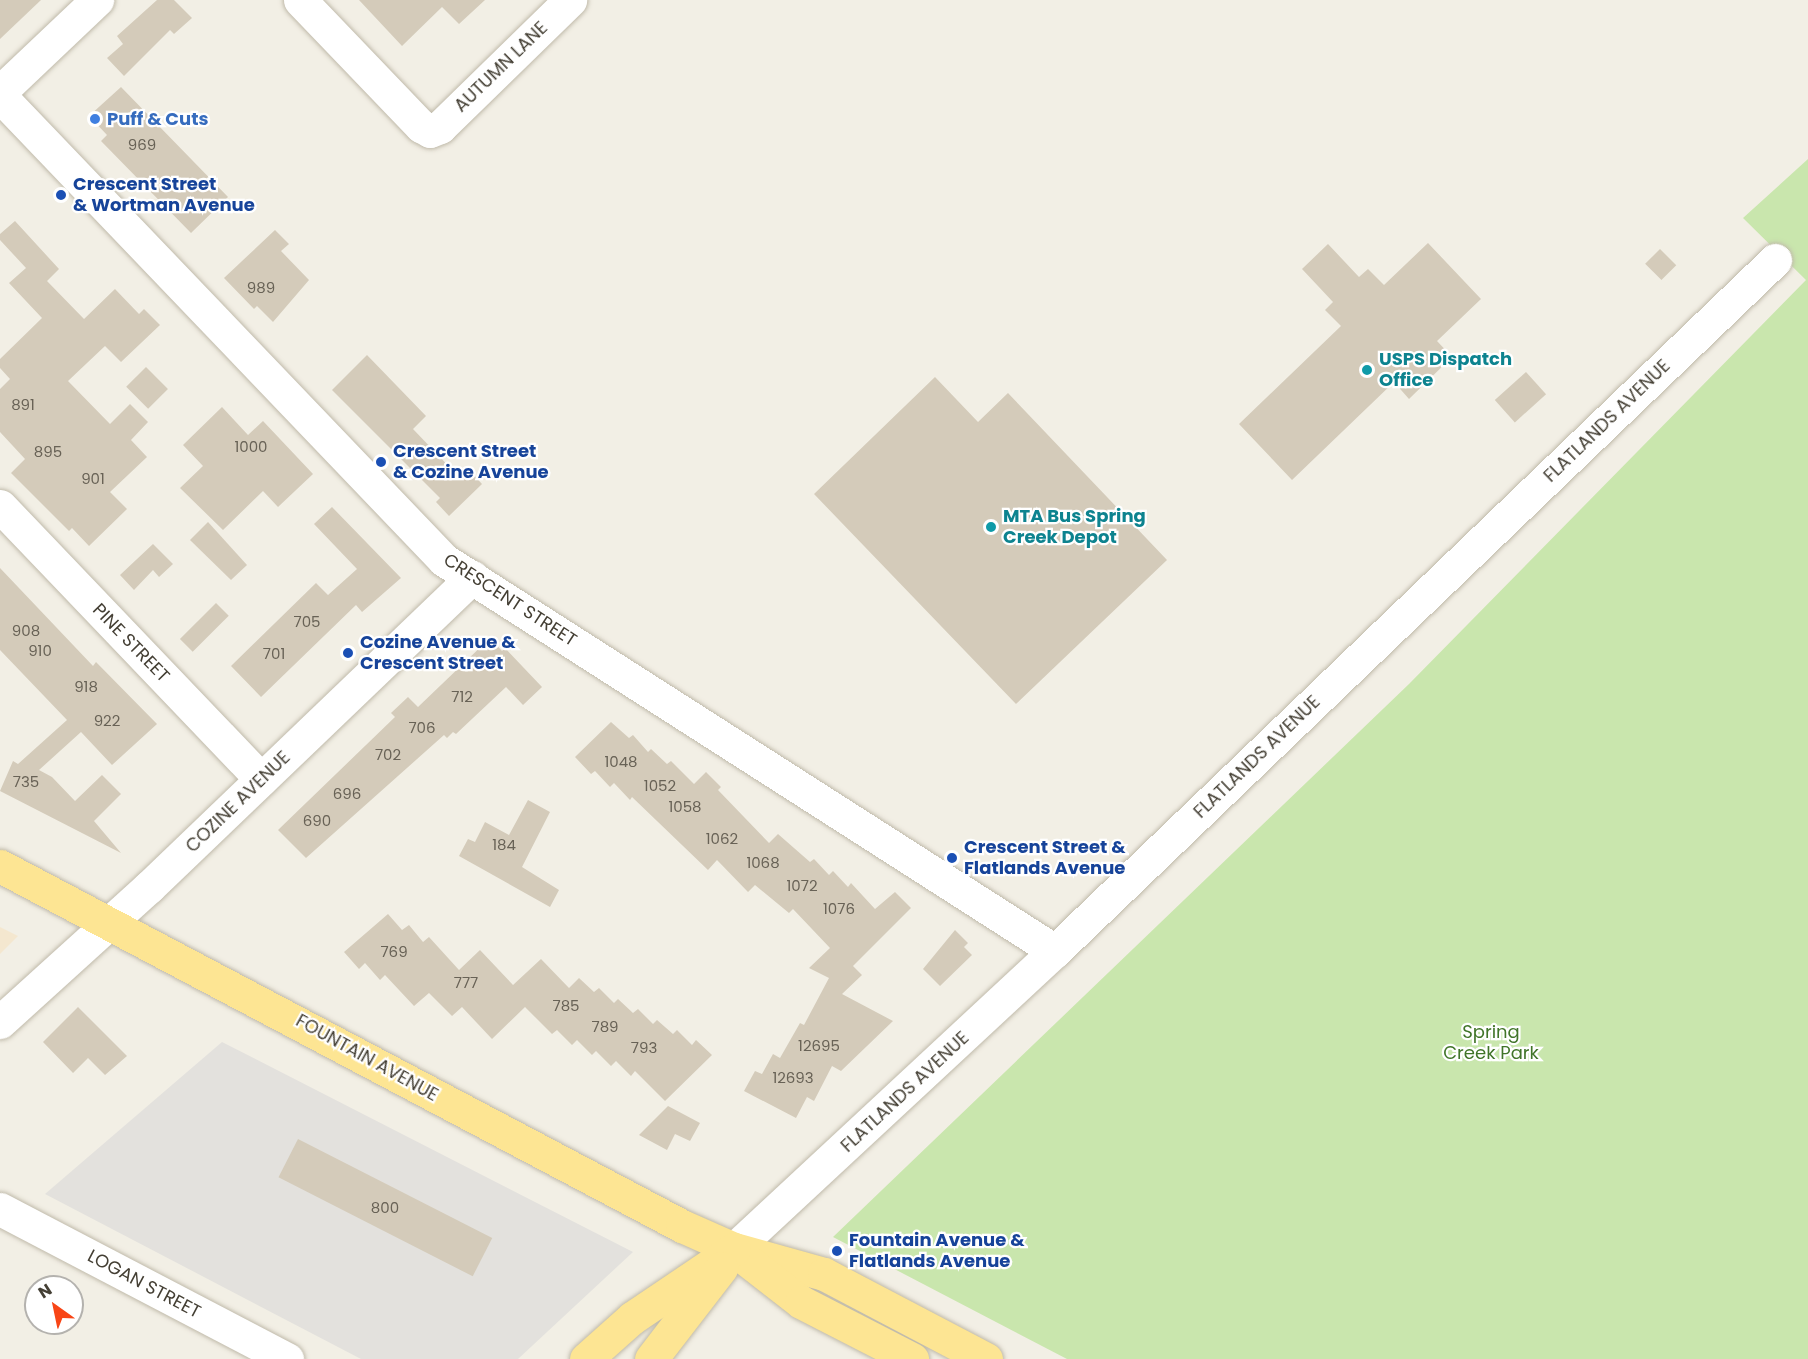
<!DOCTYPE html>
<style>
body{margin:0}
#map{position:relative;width:1808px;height:1359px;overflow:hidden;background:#f2efe5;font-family:Poppins,sans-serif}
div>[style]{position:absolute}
.commercial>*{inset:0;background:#f4e7cf}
.green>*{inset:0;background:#c9e6ad}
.parking>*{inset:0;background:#e3e1dd}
.building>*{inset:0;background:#d4cbba;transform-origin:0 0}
.roads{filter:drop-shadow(0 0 2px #c0baaa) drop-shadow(0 0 2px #c0baaa)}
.minor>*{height:33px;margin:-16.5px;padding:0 16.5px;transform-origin:16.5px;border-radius:16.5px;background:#fff}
.major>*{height:33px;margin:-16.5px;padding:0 16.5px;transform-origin:16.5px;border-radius:16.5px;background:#fde593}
.dots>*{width:16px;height:16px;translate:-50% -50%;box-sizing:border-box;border:3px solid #fff;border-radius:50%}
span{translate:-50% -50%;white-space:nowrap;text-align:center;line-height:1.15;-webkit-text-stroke:4.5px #fff;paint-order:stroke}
.number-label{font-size:15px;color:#686256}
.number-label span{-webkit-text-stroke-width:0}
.street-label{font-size:18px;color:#443f34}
.shop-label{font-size:18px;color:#366cbe;font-weight:700}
.left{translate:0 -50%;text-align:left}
.transit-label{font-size:18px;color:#164399;font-weight:700}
.culture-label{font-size:18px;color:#0d838f;font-weight:700}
.park-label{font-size:18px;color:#417529}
.north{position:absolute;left:24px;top:1275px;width:60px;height:60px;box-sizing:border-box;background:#fff;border:2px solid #b4b2ae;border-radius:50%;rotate:327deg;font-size:16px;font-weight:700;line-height:24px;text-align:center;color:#443f34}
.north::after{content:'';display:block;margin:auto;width:21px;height:27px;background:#f84516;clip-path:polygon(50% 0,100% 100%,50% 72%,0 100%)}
</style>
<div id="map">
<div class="commercial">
<div style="clip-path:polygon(0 927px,18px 936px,0 954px)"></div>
</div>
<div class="green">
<div style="clip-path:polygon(1808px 159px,1808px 1359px,1067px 1359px,833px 1237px,1409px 684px,1806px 280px,1743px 218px)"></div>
</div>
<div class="parking">
<div style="clip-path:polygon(222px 1042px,633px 1252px,518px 1359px,361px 1359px,45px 1194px)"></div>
</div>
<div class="building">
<div style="clip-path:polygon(0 0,41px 0,0 39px)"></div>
<div style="clip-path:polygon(157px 0,174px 0,192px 18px,174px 34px,170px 30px,124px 76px,107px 58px,123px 44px,117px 36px)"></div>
<div style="clip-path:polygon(359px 0,485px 0,459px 24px,442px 7px,402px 46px)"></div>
<div style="clip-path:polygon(121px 87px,228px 197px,191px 233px,101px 141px,107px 135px,89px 116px)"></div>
<div style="clip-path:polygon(15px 221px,59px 269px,47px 281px,84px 319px,115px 289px,139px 314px,144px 309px,160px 325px,121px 362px,105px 346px,68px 381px,110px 424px,130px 404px,148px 422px,131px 440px,147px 457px,110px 492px,127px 509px,89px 546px,72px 528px,69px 531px,11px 473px,25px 459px,0 432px,0 389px,10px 379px,0 368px,0 359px,42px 318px,9px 283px,26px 268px,0 240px,0 234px)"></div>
<div style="clip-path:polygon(275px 230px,289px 244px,281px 251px,309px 280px,273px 322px,257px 306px,254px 309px,224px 278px)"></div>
<div style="clip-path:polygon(1428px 243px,1481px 299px,1437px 341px,1452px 357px,1409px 399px,1394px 382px,1292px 480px,1239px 424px,1341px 326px,1325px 310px,1333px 302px,1302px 269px,1328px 244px,1359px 277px,1368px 269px,1384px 285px)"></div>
<div style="left:1660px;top:249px;width:23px;height:21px;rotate:45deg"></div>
<div style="clip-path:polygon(367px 355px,426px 416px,413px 429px,460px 478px,469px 470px,482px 484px,449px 516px,436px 502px,440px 498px,332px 390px)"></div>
<div style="left:146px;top:367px;width:31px;height:28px;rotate:45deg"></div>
<div style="left:1526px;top:372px;width:30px;height:42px;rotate:48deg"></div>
<div style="clip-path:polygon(935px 377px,978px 422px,1008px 393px,1167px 560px,1016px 704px,814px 494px)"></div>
<div style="clip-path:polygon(222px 407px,248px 435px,263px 421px,313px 474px,278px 507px,263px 491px,223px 530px,180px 488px,203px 466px,183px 445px)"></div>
<div style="clip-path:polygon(332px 507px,401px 578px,362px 612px,356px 605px,261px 697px,231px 666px,316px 583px,328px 595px,357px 569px,314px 524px)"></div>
<div style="clip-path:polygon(208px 522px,247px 565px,231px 580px,190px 540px)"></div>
<div style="clip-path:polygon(153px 544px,173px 564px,159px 577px,153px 570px,134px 590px,120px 575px)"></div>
<div style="clip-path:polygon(0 568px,93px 666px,96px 662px,157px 724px,112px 765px,81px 732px,39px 770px,52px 777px,75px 801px,102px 775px,121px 794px,94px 821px,121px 853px,0 791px,13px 761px,18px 764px,67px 720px,0 650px)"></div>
<div style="left:216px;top:603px;width:18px;height:51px;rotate:45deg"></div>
<div style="clip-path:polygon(490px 638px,502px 651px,505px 648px,542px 687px,523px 705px,506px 687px,456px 734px,453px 732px,447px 738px,444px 735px,306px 858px,278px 830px,395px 717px,391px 713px,408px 697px,418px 707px)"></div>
<div style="clip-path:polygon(611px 722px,629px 738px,633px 735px,648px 752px,651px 749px,667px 764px,671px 761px,694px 784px,706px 772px,721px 787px,718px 790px,769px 843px,778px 834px,810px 862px,814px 859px,829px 875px,833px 871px,848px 887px,851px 883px,875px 909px,895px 892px,911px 908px,853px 966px,862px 975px,842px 994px,893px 1021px,841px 1071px,832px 1066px,814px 1101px,807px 1097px,796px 1118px,744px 1091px,755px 1071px,762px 1074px,773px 1054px,780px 1058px,800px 1023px,804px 1025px,829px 978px,809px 968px,830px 948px,793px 909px,789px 913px,755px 885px,748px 892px,717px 860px,708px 870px,632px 797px,630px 800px,614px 783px,610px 787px,595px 771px,591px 774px,575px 757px)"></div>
<div style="clip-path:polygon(528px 800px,550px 812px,522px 867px,559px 890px,550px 907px,459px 856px,468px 839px,475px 842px,485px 822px,509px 835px)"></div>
<div style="clip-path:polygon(388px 914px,402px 930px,409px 925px,423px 942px,429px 937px,459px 970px,480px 950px,513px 985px,541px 959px,569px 988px,579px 978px,594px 992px,599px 988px,614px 1003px,618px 999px,633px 1013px,638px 1009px,653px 1024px,657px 1020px,673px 1034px,677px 1030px,692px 1045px,696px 1040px,712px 1055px,665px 1101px,635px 1071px,631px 1076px,616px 1061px,611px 1066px,596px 1051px,592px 1055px,577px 1040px,572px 1045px,557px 1030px,552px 1034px,525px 1007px,492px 1039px,462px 1007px,452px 1016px,429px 993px,414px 1006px,385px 975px,380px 980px,365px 963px,359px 969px,344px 952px)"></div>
<div style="clip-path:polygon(955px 930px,968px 943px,964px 947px,972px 955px,940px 986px,923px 969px)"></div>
<div style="clip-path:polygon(78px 1007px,127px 1056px,105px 1075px,88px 1058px,73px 1073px,43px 1042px)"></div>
<div style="clip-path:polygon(668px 1106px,700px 1123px,690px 1141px,675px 1134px,667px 1150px,639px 1135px)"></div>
<div style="left:298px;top:1139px;width:218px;height:43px;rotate:27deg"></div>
</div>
<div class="roads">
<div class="minor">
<div style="left:300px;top:0;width:175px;rotate:46.2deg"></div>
<div style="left:421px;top:126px;width:10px;rotate:29deg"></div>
<div style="left:430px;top:131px;width:11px;rotate:-22deg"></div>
<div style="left:440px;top:127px;width:182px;rotate:-44.3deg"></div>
<div style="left:0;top:92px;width:134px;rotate:-43.5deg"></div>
<div style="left:0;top:96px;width:642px;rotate:46.26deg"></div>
<div style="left:444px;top:560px;width:725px;rotate:32.62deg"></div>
<div style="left:0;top:506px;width:378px;rotate:46.3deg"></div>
<div style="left:0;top:1022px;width:201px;rotate:-42.2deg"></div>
<div style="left:149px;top:887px;width:448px;rotate:-43.8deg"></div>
<div style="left:0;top:1209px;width:324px;rotate:27.6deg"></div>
<div style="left:734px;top:1249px;width:438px;rotate:-42.9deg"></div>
<div style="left:1055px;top:951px;width:998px;rotate:-43.82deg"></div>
</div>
<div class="major">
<div style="left:0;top:866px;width:771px;rotate:27.83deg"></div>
<div style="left:682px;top:1226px;width:57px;rotate:23.9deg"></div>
<div style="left:734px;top:1249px;width:93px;rotate:15.5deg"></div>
<div style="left:824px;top:1274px;width:183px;rotate:27.7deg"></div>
<div style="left:747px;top:1260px;width:68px;rotate:37.9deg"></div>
<div style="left:801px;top:1302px;width:125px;rotate:27.2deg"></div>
<div style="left:586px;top:1359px;width:62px;rotate:-41.7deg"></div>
<div style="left:632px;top:1318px;width:123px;rotate:-34.1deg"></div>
<div style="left:651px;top:1359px;width:115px;rotate:-52.4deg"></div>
</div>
</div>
<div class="dots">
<div style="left:95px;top:119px;background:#3f7fe0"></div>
<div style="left:61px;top:195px;background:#1a4fb4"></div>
<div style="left:1367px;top:370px;background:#0f9aa8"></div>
<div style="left:381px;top:462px;background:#1a4fb4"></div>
<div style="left:991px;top:527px;background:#0f9aa8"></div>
<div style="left:348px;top:653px;background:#1a4fb4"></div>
<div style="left:952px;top:858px;background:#1a4fb4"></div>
<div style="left:837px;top:1251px;background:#1a4fb4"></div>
</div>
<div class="number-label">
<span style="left:142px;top:145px">969</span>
<span style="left:261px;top:288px">989</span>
<span style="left:23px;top:405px">891</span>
<span style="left:251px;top:447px">1000</span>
<span style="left:48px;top:452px">895</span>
<span style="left:93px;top:479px">901</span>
<span style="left:307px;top:622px">705</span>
<span style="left:26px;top:631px">908</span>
<span style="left:40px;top:651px">910</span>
<span style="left:274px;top:654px">701</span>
<span style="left:86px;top:687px">918</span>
<span style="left:462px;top:697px">712</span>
<span style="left:107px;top:721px">922</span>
<span style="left:422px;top:728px">706</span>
<span style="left:388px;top:755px">702</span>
<span style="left:621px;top:762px">1048</span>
<span style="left:26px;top:782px">735</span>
<span style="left:660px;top:786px">1052</span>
<span style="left:347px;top:794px">696</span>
<span style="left:685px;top:807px">1058</span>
<span style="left:317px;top:821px">690</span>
<span style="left:722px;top:839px">1062</span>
<span style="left:504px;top:845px">184</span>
<span style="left:763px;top:863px">1068</span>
<span style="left:802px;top:886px">1072</span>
<span style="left:839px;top:909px">1076</span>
<span style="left:394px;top:952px">769</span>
<span style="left:466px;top:983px">777</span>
<span style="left:566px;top:1006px">785</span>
<span style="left:605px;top:1027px">789</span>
<span style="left:819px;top:1046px">12695</span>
<span style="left:644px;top:1048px">793</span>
<span style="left:793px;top:1078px">12693</span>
<span style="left:385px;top:1208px">800</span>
</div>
<div class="street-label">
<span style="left:501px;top:67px;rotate:-44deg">AUTUMN LANE</span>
<span style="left:1607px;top:421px;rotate:-44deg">FLATLANDS AVENUE</span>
<span style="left:510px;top:600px;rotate:33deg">CRESCENT STREET</span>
<span style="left:131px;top:643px;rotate:46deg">PINE STREET</span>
<span style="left:1257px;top:757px;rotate:-44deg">FLATLANDS AVENUE</span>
<span style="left:238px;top:802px;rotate:-44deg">COZINE AVENUE</span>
<span style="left:367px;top:1058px;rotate:29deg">FOUNTAIN AVENUE</span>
<span style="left:905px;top:1092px;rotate:-43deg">FLATLANDS AVENUE</span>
<span style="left:144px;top:1284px;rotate:28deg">LOGAN STREET</span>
</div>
<div class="shop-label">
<span class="left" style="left:107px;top:119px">Puff &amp; Cuts</span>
</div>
<div class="transit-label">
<span class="left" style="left:73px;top:195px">Crescent Street<br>&amp; Wortman Avenue</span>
<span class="left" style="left:393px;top:462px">Crescent Street<br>&amp; Cozine Avenue</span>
<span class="left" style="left:360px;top:653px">Cozine Avenue &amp;<br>Crescent Street</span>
<span class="left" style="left:964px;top:858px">Crescent Street &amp;<br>Flatlands Avenue</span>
<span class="left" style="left:849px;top:1251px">Fountain Avenue &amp;<br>Flatlands Avenue</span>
</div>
<div class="culture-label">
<span class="left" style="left:1379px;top:370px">USPS Dispatch<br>Office</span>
<span class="left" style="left:1003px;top:527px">MTA Bus Spring<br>Creek Depot</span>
</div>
<div class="park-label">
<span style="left:1491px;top:1043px">Spring<br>Creek Park</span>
</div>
<div class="north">N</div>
</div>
